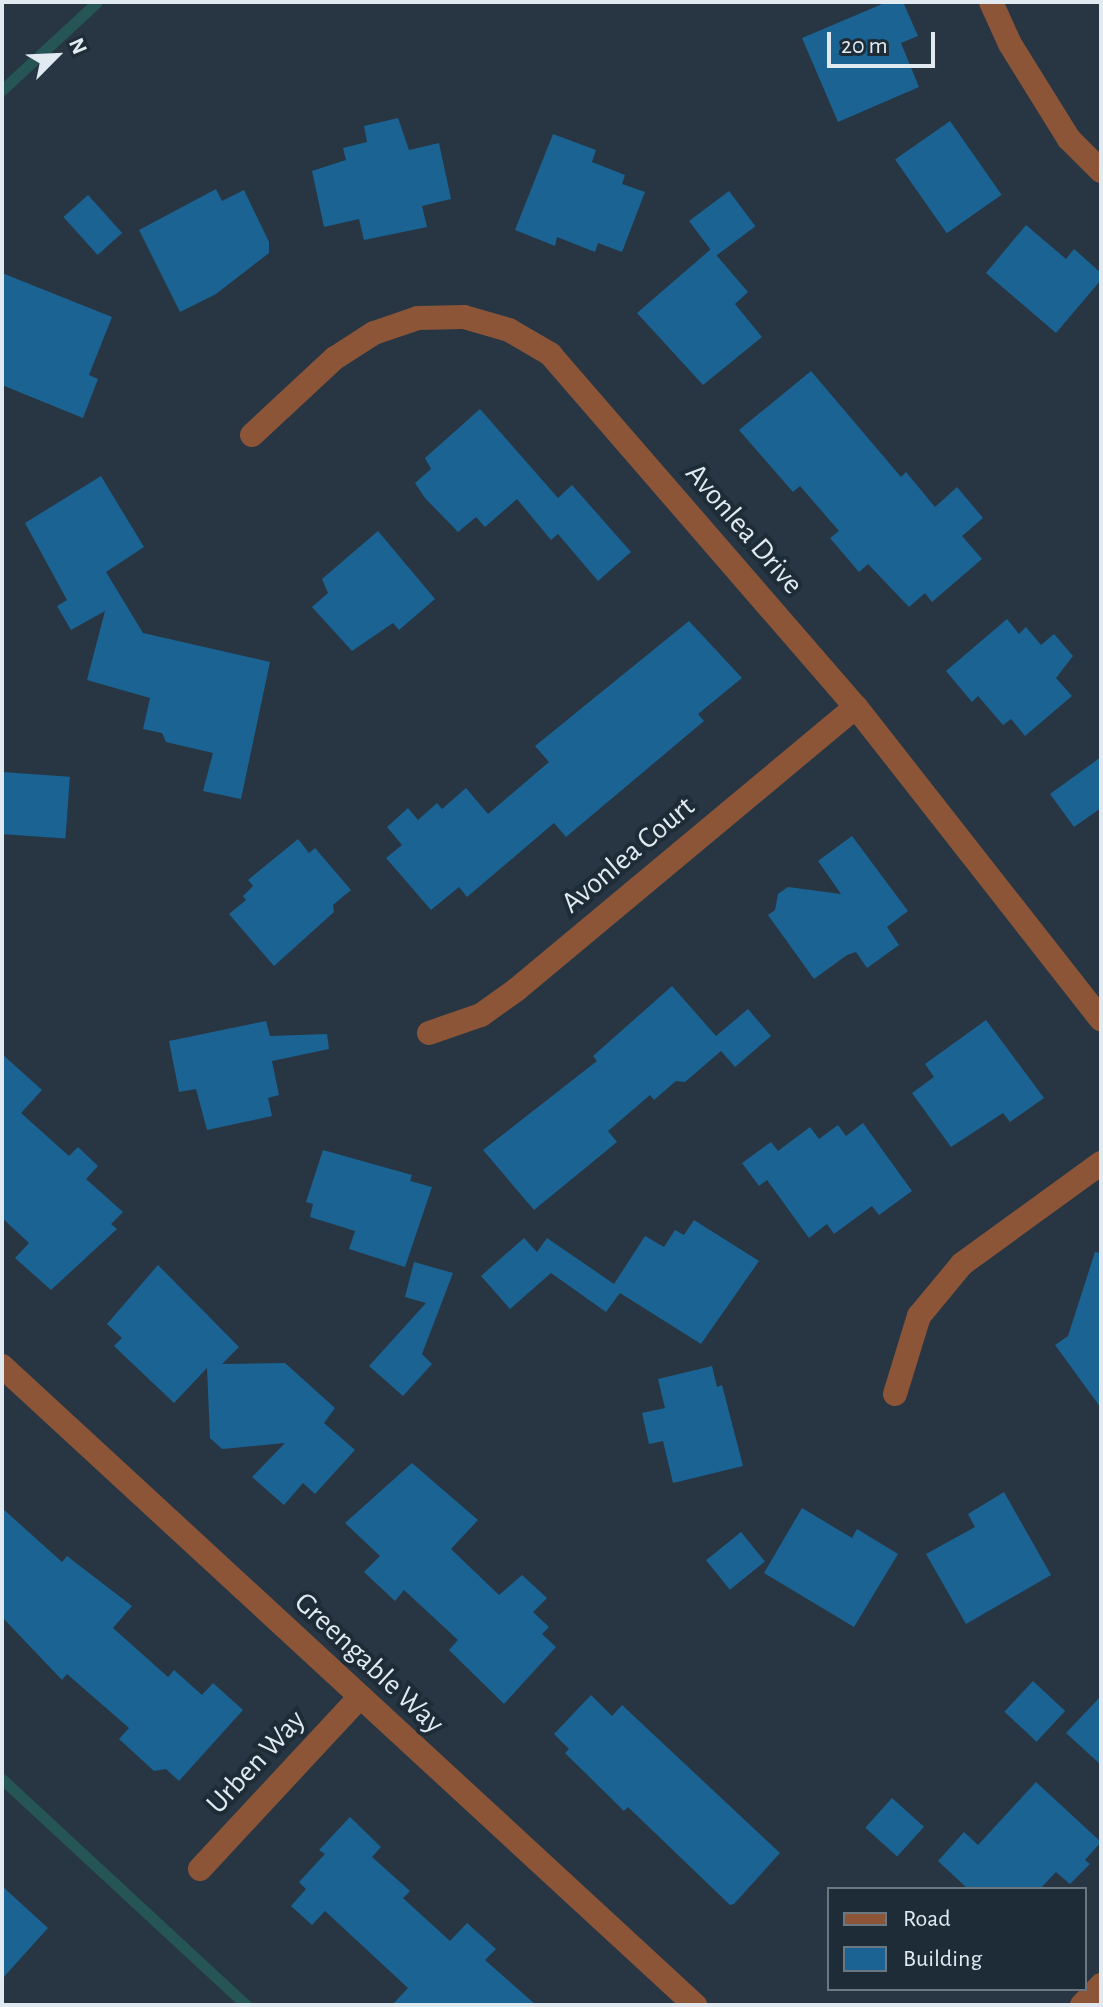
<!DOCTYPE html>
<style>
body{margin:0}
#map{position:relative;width:1103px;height:2007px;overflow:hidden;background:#273642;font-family:"Alegreya Sans",sans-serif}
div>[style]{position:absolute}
.stream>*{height:11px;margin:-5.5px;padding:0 5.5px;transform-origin:5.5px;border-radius:5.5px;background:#265556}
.building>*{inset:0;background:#1b6393;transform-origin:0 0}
.minor>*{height:24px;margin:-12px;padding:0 12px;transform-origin:12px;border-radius:12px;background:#8c5538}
span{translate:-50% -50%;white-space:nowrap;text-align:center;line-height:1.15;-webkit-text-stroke:8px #1d2c37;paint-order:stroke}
.street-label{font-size:30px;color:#e1eaf1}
.frame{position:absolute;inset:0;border:4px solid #e1eaf1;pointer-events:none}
.legend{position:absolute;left:827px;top:1887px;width:260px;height:104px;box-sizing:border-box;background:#1d2c37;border:2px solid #6b7881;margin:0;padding:10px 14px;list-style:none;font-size:24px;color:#e1eaf1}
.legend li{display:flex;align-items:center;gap:16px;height:40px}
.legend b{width:40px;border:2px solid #6b7881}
.north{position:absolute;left:16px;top:16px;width:80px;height:80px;-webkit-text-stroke:6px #1d2c37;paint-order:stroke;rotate:66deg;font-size:22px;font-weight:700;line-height:32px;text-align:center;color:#e1eaf1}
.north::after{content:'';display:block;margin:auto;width:28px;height:36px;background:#e1eaf1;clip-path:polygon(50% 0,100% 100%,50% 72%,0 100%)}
.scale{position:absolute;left:827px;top:32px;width:108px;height:36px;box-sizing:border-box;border:4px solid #e1eaf1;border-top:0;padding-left:10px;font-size:24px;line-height:28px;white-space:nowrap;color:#e1eaf1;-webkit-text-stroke:6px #1d2c37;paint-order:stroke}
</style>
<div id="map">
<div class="stream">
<div style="left:2px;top:90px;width:129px;rotate:-42.8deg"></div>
<div style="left:2px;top:1779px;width:333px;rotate:42.8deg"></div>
</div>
<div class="building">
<div style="clip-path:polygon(887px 2px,903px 2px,918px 36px,901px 43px,919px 87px,838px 122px,802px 38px)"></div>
<div style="clip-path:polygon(398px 118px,409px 150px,439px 143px,451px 199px,422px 206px,427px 227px,364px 240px,359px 219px,324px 227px,312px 171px,346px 160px,343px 148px,367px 142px,364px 126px)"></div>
<div style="left:950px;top:121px;width:90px;height:67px;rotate:55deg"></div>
<div style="clip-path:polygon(553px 134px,596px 150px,592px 162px,625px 175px,622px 184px,645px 192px,622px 252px,598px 243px,595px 252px,557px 237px,555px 246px,515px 230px)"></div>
<div style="clip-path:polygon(216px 189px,222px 201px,244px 190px,269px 242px,269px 253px,216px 294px,180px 312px,139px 230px)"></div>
<div style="left:729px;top:191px;width:44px;height:50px;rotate:53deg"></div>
<div style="left:88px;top:195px;width:51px;height:33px;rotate:48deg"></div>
<div style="clip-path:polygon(1026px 225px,1066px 259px,1074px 249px,1101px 273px,1101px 280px,1056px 333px,986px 273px)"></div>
<div style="clip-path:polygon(711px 249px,748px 292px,735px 304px,762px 337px,703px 385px,637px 313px)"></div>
<div style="clip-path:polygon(2px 273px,112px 317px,89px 375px,98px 379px,83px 418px,2px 385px)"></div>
<div style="clip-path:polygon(811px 371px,901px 477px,906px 472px,935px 507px,957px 487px,983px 518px,962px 536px,982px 559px,932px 602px,925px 593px,909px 607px,868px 564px,859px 572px,830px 538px,839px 531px,800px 486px,793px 492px,739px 430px)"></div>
<div style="clip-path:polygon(480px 409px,558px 498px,572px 485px,631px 552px,598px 581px,558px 534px,551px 540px,517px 499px,485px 527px,476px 517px,458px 532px,425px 498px,415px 483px,431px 469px,425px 458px)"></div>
<div style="clip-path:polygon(101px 476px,144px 547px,106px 572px,143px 633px,270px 662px,241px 799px,203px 791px,213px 753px,166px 742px,162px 733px,143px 729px,150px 698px,87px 680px,105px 611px,71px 630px,57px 606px,67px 600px,25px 523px)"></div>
<div style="clip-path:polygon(378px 531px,435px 599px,399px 630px,393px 623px,352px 651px,312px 607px,328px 593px,322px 579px)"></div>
<div style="clip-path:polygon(1007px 619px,1019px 634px,1026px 627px,1041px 645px,1054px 634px,1073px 656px,1056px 678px,1072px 696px,1025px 736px,1011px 719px,1003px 725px,978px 696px,972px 702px,946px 671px)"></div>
<div style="clip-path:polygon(689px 621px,742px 678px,698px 714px,704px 721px,566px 837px,554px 823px,467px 897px,459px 887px,431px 910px,386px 858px,402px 845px,387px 827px,408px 808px,418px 820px,437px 803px,442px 809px,466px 788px,488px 814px,549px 762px,535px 746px)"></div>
<div style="clip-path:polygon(1101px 757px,1101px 808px,1074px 827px,1050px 794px)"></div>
<div style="left:2px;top:772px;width:68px;height:62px;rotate:4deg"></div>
<div style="clip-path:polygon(852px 836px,908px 911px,887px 927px,899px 945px,867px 968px,856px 952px,847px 955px,814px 979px,768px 915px,775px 910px,778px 894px,788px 887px,841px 894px,818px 861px)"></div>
<div style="clip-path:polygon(298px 839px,309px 853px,315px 848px,351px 890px,333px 905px,334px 912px,274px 966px,229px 914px,246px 900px,243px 896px,253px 886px,248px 880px)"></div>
<div style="clip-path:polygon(672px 986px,716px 1036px,748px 1009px,771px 1036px,735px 1067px,721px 1051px,685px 1082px,676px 1081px,654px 1100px,650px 1095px,608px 1131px,617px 1142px,534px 1210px,483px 1150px,597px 1061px,593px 1056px)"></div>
<div style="clip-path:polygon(986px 1020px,1044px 1098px,1010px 1122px,1003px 1113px,951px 1147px,912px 1093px,934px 1077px,925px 1064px)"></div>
<div style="clip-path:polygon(266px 1021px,270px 1036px,327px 1034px,329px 1049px,272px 1061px,279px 1095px,268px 1098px,272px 1116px,207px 1130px,196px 1089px,179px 1092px,169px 1041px)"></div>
<div style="clip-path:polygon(2px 1054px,42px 1090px,21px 1113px,69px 1156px,78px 1147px,98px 1166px,86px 1179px,123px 1212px,111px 1224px,117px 1229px,51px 1290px,15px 1258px,29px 1243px,2px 1218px)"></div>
<div style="clip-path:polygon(863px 1123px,912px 1191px,879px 1215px,872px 1206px,834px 1234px,827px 1224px,809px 1238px,767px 1180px,759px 1186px,742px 1163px,771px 1142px,778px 1151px,810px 1127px,819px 1139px,838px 1125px,846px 1136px)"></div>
<div style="clip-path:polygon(323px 1150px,412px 1175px,410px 1181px,432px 1187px,405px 1267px,349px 1249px,355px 1231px,310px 1217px,313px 1204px,306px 1202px)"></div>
<div style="clip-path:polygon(694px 1220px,759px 1261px,701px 1344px,620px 1293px,606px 1312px,551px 1273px,510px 1309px,481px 1276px,524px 1238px,537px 1252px,547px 1238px,614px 1284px,645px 1236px,664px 1247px,675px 1230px,684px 1235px)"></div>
<div style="clip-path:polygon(1095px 1252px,1101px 1253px,1101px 1408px,1055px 1345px,1068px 1336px)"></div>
<div style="clip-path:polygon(414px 1262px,453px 1273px,422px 1354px,432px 1364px,403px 1396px,369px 1366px,426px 1303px,405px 1297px)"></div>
<div style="clip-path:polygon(158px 1265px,239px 1347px,222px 1364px,285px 1363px,335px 1408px,324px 1423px,355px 1450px,315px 1494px,303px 1483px,284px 1505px,252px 1477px,285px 1443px,222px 1449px,210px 1438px,207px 1368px,174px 1403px,114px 1346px,122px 1338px,107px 1324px)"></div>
<div style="clip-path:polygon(712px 1366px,717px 1387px,722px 1385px,743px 1466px,673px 1483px,663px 1441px,649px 1444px,642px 1413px,665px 1408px,658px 1379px)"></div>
<div style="clip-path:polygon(412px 1463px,478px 1520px,451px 1549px,499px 1595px,522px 1575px,547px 1598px,533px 1612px,549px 1627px,542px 1634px,556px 1647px,504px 1704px,449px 1650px,458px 1640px,404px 1590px,395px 1601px,364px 1572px,380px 1556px,345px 1523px)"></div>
<div style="clip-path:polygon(1004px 1492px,1051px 1575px,966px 1624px,926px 1554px,975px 1527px,968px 1514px)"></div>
<div style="clip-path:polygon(2px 1508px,62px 1562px,67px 1556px,132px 1606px,113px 1628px,168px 1677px,174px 1670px,202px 1695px,213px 1683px,243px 1710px,179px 1781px,166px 1769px,154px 1771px,119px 1739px,129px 1728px,67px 1674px,62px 1680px,2px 1617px)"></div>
<div style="clip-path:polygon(802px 1508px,852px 1538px,857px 1529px,898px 1554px,854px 1627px,764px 1573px)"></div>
<div style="left:741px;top:1532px;width:38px;height:45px;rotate:51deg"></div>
<div style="left:1033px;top:1681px;width:44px;height:42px;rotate:43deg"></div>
<div style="clip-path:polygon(591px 1695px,612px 1716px,622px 1705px,780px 1853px,734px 1904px,730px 1905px,628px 1807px,624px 1811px,565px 1753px,569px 1749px,554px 1734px)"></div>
<div style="clip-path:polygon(1101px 1696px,1101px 1765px,1066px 1733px)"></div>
<div style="clip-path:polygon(1036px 1782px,1101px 1842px,1085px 1860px,1090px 1864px,1070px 1884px,1056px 1872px,1040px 1889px,968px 1889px,938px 1861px,964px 1832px,978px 1845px)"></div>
<div style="left:892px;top:1798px;width:43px;height:40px;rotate:42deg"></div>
<div style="clip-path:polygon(350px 1817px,381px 1847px,372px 1857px,410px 1891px,403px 1898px,450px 1941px,467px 1923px,496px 1949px,485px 1960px,536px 2005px,392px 2005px,408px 1988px,325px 1911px,312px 1925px,291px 1906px,306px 1889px,299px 1882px,325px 1854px,319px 1850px)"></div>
<div style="clip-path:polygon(2px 1886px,48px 1928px,2px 1979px)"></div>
</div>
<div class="minor">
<div style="left:991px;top:2px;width:46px;rotate:65.7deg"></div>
<div style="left:1010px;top:44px;width:112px;rotate:58.2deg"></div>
<div style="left:1069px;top:139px;width:45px;rotate:45deg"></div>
<div style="left:252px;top:435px;width:113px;rotate:-42.9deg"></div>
<div style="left:335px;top:358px;width:46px;rotate:-32.7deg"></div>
<div style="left:374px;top:333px;width:46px;rotate:-18.8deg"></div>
<div style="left:418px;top:318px;width:46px;rotate:-1.2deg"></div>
<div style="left:464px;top:317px;width:47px;rotate:16.1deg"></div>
<div style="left:509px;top:330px;width:48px;rotate:30.3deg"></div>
<div style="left:550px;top:354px;width:467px;rotate:49.1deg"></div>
<div style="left:856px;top:707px;width:397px;rotate:51.9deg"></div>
<div style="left:429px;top:1033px;width:55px;rotate:-19.1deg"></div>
<div style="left:481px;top:1015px;width:43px;rotate:-35.5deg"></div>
<div style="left:516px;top:990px;width:442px;rotate:-39.8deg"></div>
<div style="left:2px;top:1366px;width:943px;rotate:42.68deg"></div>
<div style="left:895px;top:1394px;width:82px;rotate:-72.9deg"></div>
<div style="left:919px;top:1316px;width:67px;rotate:-50.4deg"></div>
<div style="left:962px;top:1264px;width:172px;rotate:-36deg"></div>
<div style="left:200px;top:1869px;width:233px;rotate:-47.1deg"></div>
<div style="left:1082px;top:2005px;width:28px;rotate:-46deg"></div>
</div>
<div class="street-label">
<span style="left:744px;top:529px;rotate:49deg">Avonlea Drive</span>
<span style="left:628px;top:855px;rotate:-40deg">Avonlea Court</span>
<span style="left:369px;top:1663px;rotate:43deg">Greengable Way</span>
<span style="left:256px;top:1762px;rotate:-47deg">Urben Way</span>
</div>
<div class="frame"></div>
<ul class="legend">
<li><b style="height:10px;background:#8c5538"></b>Road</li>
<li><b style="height:22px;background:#1b6393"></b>Building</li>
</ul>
<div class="north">N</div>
<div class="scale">20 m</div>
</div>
